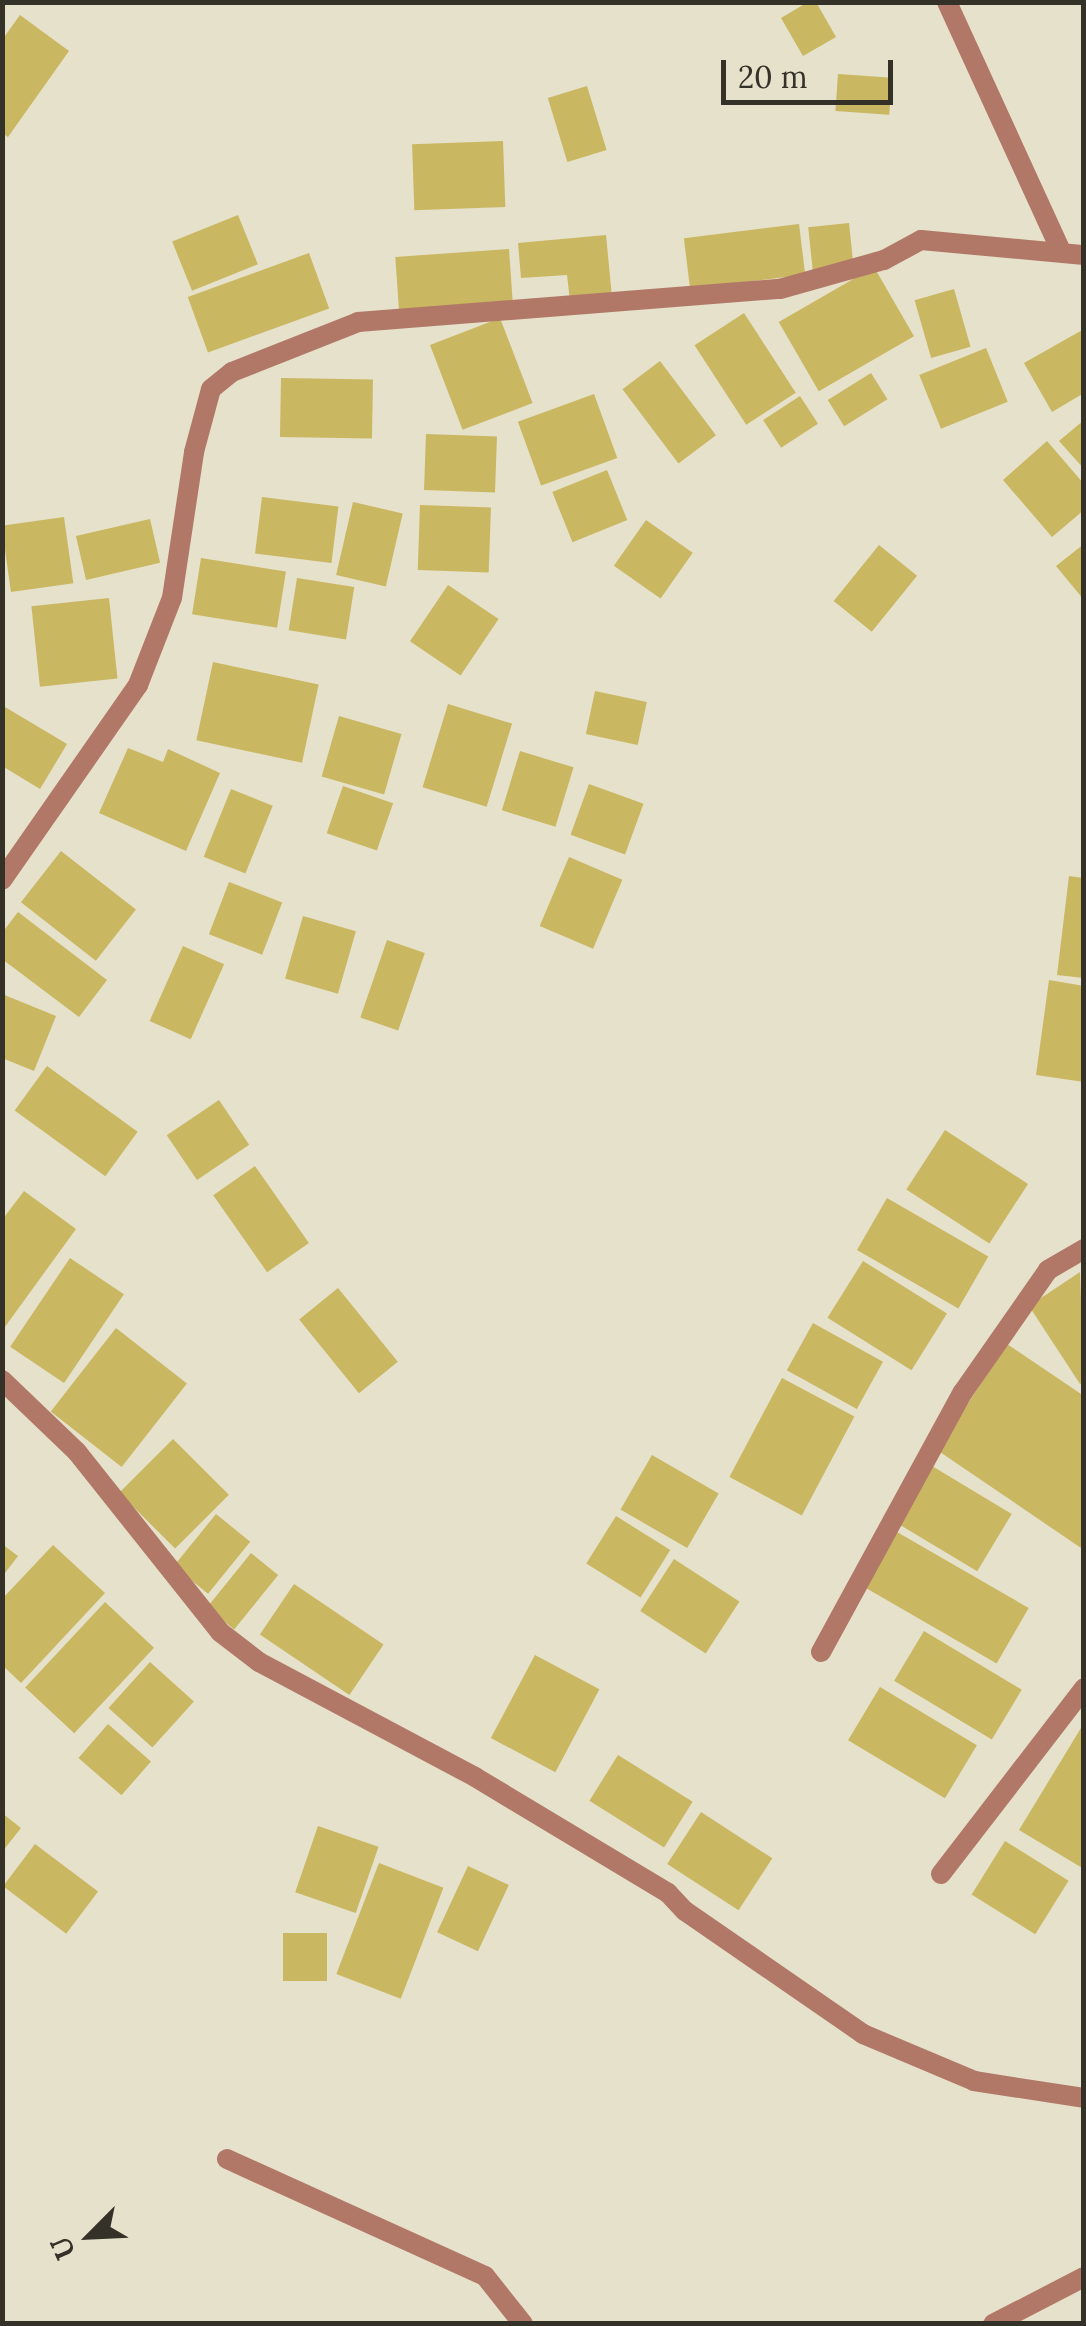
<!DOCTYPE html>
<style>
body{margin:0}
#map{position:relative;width:1086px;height:2326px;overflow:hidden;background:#e6e1ca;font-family:Lora,serif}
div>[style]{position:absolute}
.building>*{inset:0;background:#cab762;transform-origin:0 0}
.lane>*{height:20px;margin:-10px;padding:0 10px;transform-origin:10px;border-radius:10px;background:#b17868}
.street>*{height:20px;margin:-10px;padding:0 10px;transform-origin:10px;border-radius:10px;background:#b17868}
span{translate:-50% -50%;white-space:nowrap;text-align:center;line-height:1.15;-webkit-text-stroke:8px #e6e1ca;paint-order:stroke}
.frame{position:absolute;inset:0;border:5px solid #333128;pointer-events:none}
.north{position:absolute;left:40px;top:2186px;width:100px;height:100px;-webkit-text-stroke:8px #e6e1ca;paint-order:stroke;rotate:246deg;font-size:28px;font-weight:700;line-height:40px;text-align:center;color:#333128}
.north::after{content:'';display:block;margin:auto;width:35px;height:45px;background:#333128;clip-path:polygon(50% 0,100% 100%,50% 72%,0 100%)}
.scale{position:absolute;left:721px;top:60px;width:172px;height:45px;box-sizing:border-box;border:5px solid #333128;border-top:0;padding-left:12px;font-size:30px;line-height:35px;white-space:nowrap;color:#333128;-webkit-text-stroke:8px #e6e1ca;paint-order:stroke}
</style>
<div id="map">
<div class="building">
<div style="clip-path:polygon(808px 2px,816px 2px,836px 37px,803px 56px,781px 18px)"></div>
<div style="clip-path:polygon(20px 15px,69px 51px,8px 137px,2px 133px,2px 40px)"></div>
<div style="left:838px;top:74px;width:54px;height:37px;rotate:4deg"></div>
<div style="left:587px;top:86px;width:67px;height:41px;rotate:73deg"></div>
<div style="left:503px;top:141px;width:66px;height:91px;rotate:88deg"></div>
<div style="left:238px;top:215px;width:53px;height:71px;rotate:68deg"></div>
<div style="left:849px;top:223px;width:45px;height:41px;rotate:84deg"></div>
<div style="left:799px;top:224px;width:51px;height:116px;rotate:83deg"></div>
<div style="clip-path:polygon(606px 235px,612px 297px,570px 301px,567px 275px,521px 278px,518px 243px)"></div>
<div style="left:509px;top:249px;width:57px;height:114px;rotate:86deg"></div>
<div style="left:309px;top:253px;width:59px;height:129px;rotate:70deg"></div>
<div style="left:874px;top:267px;width:80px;height:110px;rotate:60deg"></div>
<div style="left:954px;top:289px;width:60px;height:41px;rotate:74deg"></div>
<div style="left:744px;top:313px;width:95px;height:59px;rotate:57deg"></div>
<div style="left:500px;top:318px;width:91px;height:75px;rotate:69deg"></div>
<div style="clip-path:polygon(1084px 329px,1084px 393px,1052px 412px,1024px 363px)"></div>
<div style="left:986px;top:348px;width:58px;height:72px;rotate:68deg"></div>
<div style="left:660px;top:361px;width:93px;height:47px;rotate:53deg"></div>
<div style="left:871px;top:373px;width:31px;height:51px;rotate:58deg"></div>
<div style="left:281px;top:378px;width:92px;height:59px;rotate:1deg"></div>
<div style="left:594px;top:394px;width:68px;height:81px;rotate:70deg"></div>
<div style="left:800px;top:396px;width:33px;height:44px;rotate:57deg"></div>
<div style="clip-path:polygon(1084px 420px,1084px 469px,1059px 441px)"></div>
<div style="left:426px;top:434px;width:71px;height:56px;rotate:2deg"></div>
<div style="clip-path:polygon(1047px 441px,1084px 484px,1084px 510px,1052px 537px,1003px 480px)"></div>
<div style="left:607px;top:470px;width:54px;height:59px;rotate:68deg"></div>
<div style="left:262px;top:497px;width:77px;height:57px;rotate:7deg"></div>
<div style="left:353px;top:502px;width:51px;height:75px;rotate:13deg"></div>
<div style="left:420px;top:505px;width:71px;height:65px;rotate:2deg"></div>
<div style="left:64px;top:517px;width:67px;height:63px;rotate:82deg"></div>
<div style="left:150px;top:519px;width:45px;height:76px;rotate:77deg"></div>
<div style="left:646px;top:520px;width:57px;height:56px;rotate:35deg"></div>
<div style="clip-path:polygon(1084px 544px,1084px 600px,1056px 566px)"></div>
<div style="left:879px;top:545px;width:49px;height:72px;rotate:39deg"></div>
<div style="left:201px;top:558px;width:86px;height:57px;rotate:9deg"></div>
<div style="left:297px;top:578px;width:58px;height:53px;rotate:9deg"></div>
<div style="left:448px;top:585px;width:61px;height:68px;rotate:34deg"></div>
<div style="left:109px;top:598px;width:81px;height:78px;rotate:84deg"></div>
<div style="left:213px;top:662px;width:108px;height:80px;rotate:12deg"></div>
<div style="left:595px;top:691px;width:53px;height:44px;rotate:12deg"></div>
<div style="left:448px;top:704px;width:67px;height:87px;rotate:17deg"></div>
<div style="clip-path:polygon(5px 707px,67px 744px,40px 789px,2px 766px)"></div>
<div style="left:339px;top:716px;width:65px;height:63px;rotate:16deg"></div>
<div style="clip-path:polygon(128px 748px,163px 762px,168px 749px,220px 773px,186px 851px,99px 813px)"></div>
<div style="left:520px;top:751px;width:56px;height:62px;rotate:17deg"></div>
<div style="left:589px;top:784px;width:58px;height:54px;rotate:20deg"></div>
<div style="left:343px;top:786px;width:53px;height:50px;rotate:19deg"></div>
<div style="left:231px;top:789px;width:45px;height:73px;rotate:22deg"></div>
<div style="left:61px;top:851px;width:95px;height:65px;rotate:38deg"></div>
<div style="left:569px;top:857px;width:58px;height:75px;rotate:23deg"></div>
<div style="clip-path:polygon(1069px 876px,1084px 878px,1084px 978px,1057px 975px)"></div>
<div style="left:229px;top:882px;width:57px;height:56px;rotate:21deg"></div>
<div style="clip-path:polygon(18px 912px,107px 980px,79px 1017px,2px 959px,2px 933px)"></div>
<div style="left:303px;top:916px;width:55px;height:65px;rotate:16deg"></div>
<div style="left:387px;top:940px;width:40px;height:82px;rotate:19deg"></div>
<div style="left:183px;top:946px;width:45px;height:82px;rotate:24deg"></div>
<div style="clip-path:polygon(1049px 980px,1084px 986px,1084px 1082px,1036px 1075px)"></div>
<div style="clip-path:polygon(2px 994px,56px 1016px,34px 1071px,2px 1058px)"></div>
<div style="left:47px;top:1066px;width:112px;height:55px;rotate:36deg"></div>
<div style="left:219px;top:1100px;width:54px;height:63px;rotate:56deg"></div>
<div style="left:945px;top:1130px;width:99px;height:71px;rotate:33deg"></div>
<div style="left:255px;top:1166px;width:94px;height:51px;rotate:55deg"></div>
<div style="clip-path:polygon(24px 1191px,76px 1229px,2px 1331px,2px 1220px)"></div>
<div style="left:887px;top:1198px;width:117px;height:60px;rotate:30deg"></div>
<div style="left:70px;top:1258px;width:65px;height:107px;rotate:34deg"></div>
<div style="left:863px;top:1261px;width:99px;height:67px;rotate:32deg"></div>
<div style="clip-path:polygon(1080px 1272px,1084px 1382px,1080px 1384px,1029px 1306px)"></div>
<div style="left:338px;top:1288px;width:95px;height:50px;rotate:51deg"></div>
<div style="left:813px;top:1323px;width:80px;height:54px;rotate:29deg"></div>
<div style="left:116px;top:1328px;width:90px;height:106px;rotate:38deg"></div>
<div style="clip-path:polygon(1007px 1344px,1084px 1396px,1084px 1550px,937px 1450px)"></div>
<div style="left:782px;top:1378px;width:82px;height:112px;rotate:28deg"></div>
<div style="left:173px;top:1439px;width:79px;height:76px;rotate:45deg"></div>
<div style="left:652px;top:1455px;width:77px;height:63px;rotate:30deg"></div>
<div style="left:932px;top:1466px;width:93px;height:67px;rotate:31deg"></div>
<div style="left:216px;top:1514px;width:44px;height:67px;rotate:39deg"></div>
<div style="left:616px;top:1516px;width:64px;height:56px;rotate:32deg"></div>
<div style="left:897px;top:1532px;width:152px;height:64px;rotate:30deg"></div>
<div style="clip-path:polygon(2px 1544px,18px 1556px,2px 1577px)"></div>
<div style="clip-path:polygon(53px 1545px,105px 1593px,21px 1683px,2px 1665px,2px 1599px)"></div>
<div style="left:251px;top:1553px;width:35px;height:70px;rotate:39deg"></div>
<div style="left:674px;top:1559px;width:78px;height:62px;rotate:33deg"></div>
<div style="left:294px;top:1584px;width:108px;height:61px;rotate:34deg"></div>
<div style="left:105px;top:1602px;width:67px;height:117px;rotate:43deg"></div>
<div style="left:924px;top:1631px;width:114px;height:58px;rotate:31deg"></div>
<div style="left:535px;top:1655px;width:73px;height:94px;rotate:28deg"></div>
<div style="left:150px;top:1662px;width:59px;height:62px;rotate:42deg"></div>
<div style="left:880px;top:1687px;width:113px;height:62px;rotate:31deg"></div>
<div style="clip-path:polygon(1084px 1723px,1084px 1869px,1019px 1830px)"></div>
<div style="left:108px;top:1724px;width:57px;height:45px;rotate:41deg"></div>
<div style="left:618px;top:1755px;width:88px;height:54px;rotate:32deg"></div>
<div style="left:701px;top:1812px;width:85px;height:62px;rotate:33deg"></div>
<div style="clip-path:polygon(2px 1813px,21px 1828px,2px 1852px)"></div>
<div style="left:318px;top:1826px;width:64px;height:70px;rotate:19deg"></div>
<div style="left:1005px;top:1841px;width:75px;height:63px;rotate:32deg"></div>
<div style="left:35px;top:1844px;width:79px;height:53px;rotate:37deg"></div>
<div style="left:379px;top:1863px;width:69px;height:119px;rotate:21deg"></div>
<div style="left:468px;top:1866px;width:45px;height:73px;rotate:25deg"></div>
<div style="left:283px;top:1933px;width:44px;height:48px"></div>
</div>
<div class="lane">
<div style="left:227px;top:2159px;width:283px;rotate:24.4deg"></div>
<div style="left:485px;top:2276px;width:61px;rotate:51.6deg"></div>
</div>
<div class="street">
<div style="left:947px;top:2px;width:272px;rotate:65.4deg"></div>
<div style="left:2px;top:880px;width:238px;rotate:-55.1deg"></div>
<div style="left:138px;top:685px;width:93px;rotate:-68.7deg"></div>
<div style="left:172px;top:598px;width:148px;rotate:-81.4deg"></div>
<div style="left:194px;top:452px;width:65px;rotate:-74.9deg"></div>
<div style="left:211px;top:389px;width:27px;rotate:-39deg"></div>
<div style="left:232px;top:372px;width:136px;rotate:-21.6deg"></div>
<div style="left:358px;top:322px;width:423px;rotate:-4.5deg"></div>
<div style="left:780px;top:289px;width:108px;rotate:-15.6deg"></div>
<div style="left:884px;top:260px;width:42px;rotate:-28.4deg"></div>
<div style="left:921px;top:240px;width:164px;rotate:5.3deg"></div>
<div style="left:2px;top:1380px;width:104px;rotate:43.8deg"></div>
<div style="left:77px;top:1452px;width:230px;rotate:51.5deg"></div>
<div style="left:220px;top:1632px;width:49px;rotate:37.6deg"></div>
<div style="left:259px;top:1662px;width:245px;rotate:28deg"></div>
<div style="left:475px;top:1777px;width:225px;rotate:31deg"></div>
<div style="left:668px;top:1893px;width:25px;rotate:47deg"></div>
<div style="left:685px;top:1911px;width:216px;rotate:34.6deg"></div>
<div style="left:863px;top:2034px;width:121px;rotate:22.9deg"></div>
<div style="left:974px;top:2081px;width:111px;rotate:8.8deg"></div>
<div style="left:821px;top:1652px;width:296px;rotate:-61.4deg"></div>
<div style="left:963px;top:1392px;width:149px;rotate:-55.1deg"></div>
<div style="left:1048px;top:1270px;width:42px;rotate:-30.3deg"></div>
<div style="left:941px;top:1874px;width:235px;rotate:-52.4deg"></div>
<div style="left:993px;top:2324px;width:102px;rotate:-27.3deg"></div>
</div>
<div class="frame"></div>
<div class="north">U</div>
<div class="scale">20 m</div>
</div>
